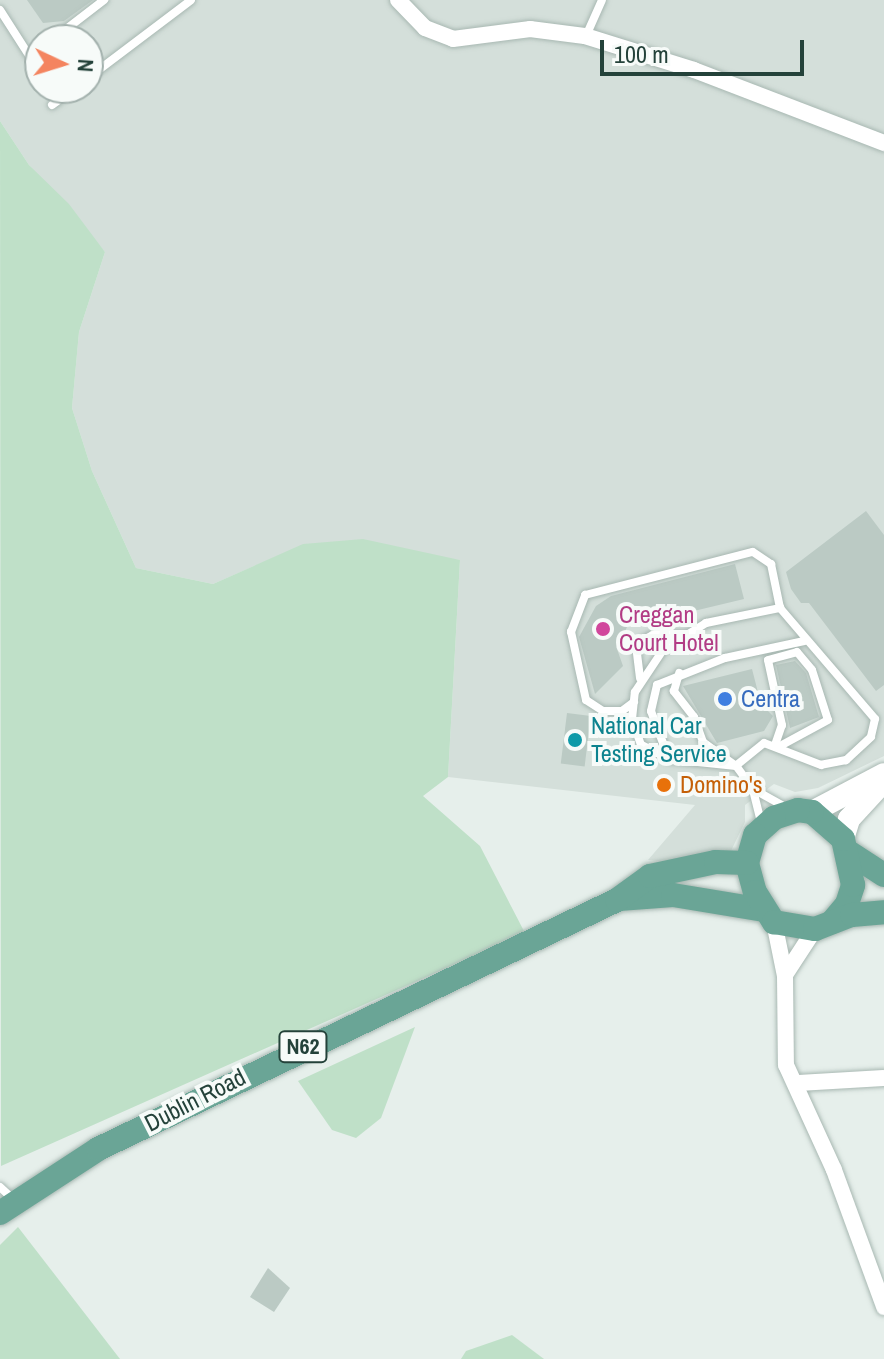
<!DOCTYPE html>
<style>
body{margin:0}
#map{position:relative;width:884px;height:1359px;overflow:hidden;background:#e6efeb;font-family:"Archivo Narrow",sans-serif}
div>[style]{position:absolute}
.built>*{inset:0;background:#d4dfda}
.green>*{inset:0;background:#bfe0c8}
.building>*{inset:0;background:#bbcac4;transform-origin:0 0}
.roads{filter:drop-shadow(0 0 2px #a8b8b2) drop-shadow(0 0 2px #a8b8b2)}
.lane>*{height:8px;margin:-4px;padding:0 4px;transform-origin:4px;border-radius:4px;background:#fff}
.street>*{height:16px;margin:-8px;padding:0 8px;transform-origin:8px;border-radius:8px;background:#fff}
.secondary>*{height:22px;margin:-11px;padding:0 11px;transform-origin:11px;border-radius:11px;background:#fff}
.primary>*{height:24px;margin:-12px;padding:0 12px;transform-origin:12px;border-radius:12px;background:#6aa596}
.dots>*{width:22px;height:22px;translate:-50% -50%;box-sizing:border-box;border:4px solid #f7fbf9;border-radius:50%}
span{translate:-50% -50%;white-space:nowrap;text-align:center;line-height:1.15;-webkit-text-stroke:8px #f7fbf9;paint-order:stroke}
.shield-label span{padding:2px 6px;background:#f7fbf9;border:2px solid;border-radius:6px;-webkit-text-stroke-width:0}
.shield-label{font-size:22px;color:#24423a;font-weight:700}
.hotel-label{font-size:24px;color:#b23c85}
.left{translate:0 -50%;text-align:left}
.shop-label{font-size:24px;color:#366cbe}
.culture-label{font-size:24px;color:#0d838f}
.food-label{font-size:24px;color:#c56008}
.street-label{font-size:24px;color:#24423a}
.north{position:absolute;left:24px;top:24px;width:80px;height:80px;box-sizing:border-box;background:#f7fbf9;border:2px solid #a3b1ad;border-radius:50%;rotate:94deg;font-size:22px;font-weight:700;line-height:32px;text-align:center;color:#24423a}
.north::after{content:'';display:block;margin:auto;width:28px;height:36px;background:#f4845f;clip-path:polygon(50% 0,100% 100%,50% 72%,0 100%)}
.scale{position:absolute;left:600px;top:40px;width:204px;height:36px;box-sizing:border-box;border:4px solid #24423a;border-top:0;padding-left:10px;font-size:24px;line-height:28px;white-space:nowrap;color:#24423a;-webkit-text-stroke:6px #f7fbf9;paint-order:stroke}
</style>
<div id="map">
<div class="built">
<div style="clip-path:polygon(evenodd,0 0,884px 0,884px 756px,818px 788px,795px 792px,774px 784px,745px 805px,745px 822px,729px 855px,677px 863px,648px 860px,695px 805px,448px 777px,460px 560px,303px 545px,213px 584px,136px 568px,92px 471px,72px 408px,79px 332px,105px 252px,29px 165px,0 121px,0 0,40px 40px,88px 40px,88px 88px,40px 88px,40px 40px)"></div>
</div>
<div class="green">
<div style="clip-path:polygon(0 121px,29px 165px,69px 204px,105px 252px,79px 332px,72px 408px,92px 471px,136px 568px,213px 584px,303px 544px,363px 539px,460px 560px,448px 777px,423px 796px,480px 846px,525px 933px,1px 1166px)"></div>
<div style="clip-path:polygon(415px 1027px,381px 1118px,356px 1138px,332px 1130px,298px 1081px)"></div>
<div style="clip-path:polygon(18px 1227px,120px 1359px,0 1359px,0 1245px)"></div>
<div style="clip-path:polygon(512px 1335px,544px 1359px,461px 1359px,466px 1351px)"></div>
</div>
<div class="building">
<div style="clip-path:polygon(27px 0,93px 0,64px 21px,43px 23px)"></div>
<div style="clip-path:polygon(866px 511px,884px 535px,884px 685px,876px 691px,809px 603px,801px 603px,791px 589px,786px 572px)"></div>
<div style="clip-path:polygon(735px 564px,744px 599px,627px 627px,617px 649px,623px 666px,595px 694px,579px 637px,596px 606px,611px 596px)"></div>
<div style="clip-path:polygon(795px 661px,806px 673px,819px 717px,790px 728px,776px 665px)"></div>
<div style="clip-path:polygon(752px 669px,761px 704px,773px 716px,764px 731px,717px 743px,683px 686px)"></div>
<div style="left:567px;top:713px;width:24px;height:51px;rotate:7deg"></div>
<div style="clip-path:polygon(268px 1268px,290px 1288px,274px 1312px,250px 1297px)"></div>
</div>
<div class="roads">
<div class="lane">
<div style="left:0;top:10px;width:56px;rotate:57.4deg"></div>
<div style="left:30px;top:57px;width:13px;rotate:-39deg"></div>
<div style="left:586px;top:36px;width:39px;rotate:-66deg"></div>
<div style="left:52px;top:40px;width:66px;rotate:-37.6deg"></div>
<div style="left:88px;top:78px;width:129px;rotate:-37.1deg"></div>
<div style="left:52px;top:105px;width:29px;rotate:-36deg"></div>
<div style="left:640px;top:678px;width:34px;rotate:-97deg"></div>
<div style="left:636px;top:644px;width:19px;rotate:-28deg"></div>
<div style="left:653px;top:635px;width:31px"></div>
<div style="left:634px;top:702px;width:15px;rotate:143deg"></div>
<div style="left:622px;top:711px;width:19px;rotate:180deg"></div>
<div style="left:603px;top:711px;width:20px;rotate:-147deg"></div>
<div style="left:586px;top:700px;width:70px;rotate:-102.4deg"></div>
<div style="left:571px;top:632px;width:40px;rotate:-69deg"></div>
<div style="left:585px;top:595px;width:173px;rotate:-14.4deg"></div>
<div style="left:753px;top:552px;width:22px;rotate:34deg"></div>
<div style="left:771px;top:564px;width:45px;rotate:78.4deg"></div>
<div style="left:780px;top:608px;width:146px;rotate:49.4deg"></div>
<div style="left:875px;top:719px;width:18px;rotate:103deg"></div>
<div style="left:871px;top:737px;width:34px;rotate:137deg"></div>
<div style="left:846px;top:760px;width:25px;rotate:169deg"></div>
<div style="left:821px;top:765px;width:61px;rotate:-158.9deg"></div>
<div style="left:764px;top:743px;width:36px;rotate:141deg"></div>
<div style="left:736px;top:766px;width:41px;rotate:-144deg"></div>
<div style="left:703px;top:742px;width:27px;rotate:-110deg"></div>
<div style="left:694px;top:717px;width:33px;rotate:-128deg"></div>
<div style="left:674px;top:691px;width:19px;rotate:-74deg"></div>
<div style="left:775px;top:745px;width:21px;rotate:-71deg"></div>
<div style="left:782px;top:725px;width:66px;rotate:-102.2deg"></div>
<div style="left:768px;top:660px;width:30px;rotate:-15deg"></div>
<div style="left:797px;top:652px;width:23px;rotate:50deg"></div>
<div style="left:812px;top:670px;width:52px;rotate:72.3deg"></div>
<div style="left:828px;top:720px;width:55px;rotate:151.6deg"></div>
<div style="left:669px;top:759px;width:51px;rotate:-110.6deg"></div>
<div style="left:651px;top:711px;width:27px;rotate:-77deg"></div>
<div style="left:657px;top:685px;width:73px;rotate:-21.7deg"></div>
<div style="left:725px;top:658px;width:81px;rotate:-12.1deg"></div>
<div style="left:753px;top:789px;width:39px;rotate:29deg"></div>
<div style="left:761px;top:822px;width:34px;rotate:-104deg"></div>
<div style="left:753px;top:789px;width:29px;rotate:-126deg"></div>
<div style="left:736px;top:766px;width:67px;rotate:-174deg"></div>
<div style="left:669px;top:759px;width:31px;rotate:-153deg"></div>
<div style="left:641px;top:745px;width:28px;rotate:-109deg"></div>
<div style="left:632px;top:719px;width:27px;rotate:-84deg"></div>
<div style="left:635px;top:692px;width:50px;rotate:-56.3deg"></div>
<div style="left:663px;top:650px;width:51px;rotate:-32.1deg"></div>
<div style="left:706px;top:623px;width:76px;rotate:-11.5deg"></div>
<div style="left:0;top:1187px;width:18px;rotate:43deg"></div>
</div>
<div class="street">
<div style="left:398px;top:0;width:39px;rotate:46deg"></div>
<div style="left:425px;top:28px;width:30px;rotate:21deg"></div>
<div style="left:453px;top:39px;width:78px;rotate:-7.4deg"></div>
<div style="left:530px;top:29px;width:55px;rotate:7.3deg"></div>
<div style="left:585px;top:36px;width:114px;rotate:17.3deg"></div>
<div style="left:694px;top:70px;width:204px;rotate:21deg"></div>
<div style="left:774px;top:922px;width:55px;rotate:78.5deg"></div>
<div style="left:785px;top:976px;width:89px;rotate:89.4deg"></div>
<div style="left:786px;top:1065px;width:115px;rotate:65.4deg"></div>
<div style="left:834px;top:1170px;width:146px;rotate:69.9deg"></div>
<div style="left:785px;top:975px;width:55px;rotate:-56.9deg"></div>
<div style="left:798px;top:1083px;width:86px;rotate:-3.3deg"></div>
</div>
<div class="secondary">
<div style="left:812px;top:812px;width:81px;rotate:-27.8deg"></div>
<div style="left:843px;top:839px;width:21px;rotate:-73deg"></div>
<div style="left:849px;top:819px;width:50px;rotate:-47.4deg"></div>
</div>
<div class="primary">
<div style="left:847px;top:851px;width:44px;rotate:33deg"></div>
<div style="left:619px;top:899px;width:54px;rotate:-4.2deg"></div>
<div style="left:673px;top:895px;width:92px;rotate:9.4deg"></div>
<div style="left:832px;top:922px;width:23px;rotate:-50deg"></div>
<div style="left:847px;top:904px;width:20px;rotate:-72deg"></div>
<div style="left:853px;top:885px;width:47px;rotate:-102.3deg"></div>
<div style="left:843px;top:839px;width:41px;rotate:-138.9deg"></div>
<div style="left:812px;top:812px;width:14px;rotate:-172deg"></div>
<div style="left:798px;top:810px;width:25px;rotate:162deg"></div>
<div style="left:774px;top:818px;width:25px;rotate:138deg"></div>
<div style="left:755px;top:835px;width:29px;rotate:106deg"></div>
<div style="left:747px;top:863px;width:30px;rotate:75deg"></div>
<div style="left:755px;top:892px;width:36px;rotate:58deg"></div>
<div style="left:774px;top:922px;width:42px;rotate:9.7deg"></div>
<div style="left:815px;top:929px;width:40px;rotate:-21deg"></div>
<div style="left:852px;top:915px;width:32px;rotate:-5deg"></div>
<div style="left:0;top:1213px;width:117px;rotate:-33.1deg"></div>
<div style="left:98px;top:1149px;width:576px;rotate:-25.63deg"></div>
<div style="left:617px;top:900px;width:41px;rotate:-36deg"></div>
<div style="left:650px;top:876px;width:67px;rotate:-12deg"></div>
<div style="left:716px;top:862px;width:31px;rotate:2deg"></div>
</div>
</div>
<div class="dots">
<div style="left:603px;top:629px;background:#d1479c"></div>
<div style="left:725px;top:699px;background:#3f7fe0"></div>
<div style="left:575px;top:740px;background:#0f9aa8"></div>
<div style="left:664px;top:785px;background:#e8710a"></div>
</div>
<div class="shield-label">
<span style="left:303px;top:1047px">N62</span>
</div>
<div class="hotel-label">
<span class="left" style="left:619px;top:629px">Creggan<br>Court Hotel</span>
</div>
<div class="shop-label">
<span class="left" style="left:741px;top:699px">Centra</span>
</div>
<div class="culture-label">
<span class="left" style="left:591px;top:740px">National Car<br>Testing Service</span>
</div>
<div class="food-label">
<span class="left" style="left:680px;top:785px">Domino's</span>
</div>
<div class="street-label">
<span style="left:195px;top:1100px;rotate:-27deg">Dublin Road</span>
</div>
<div class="north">N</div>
<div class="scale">100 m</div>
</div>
